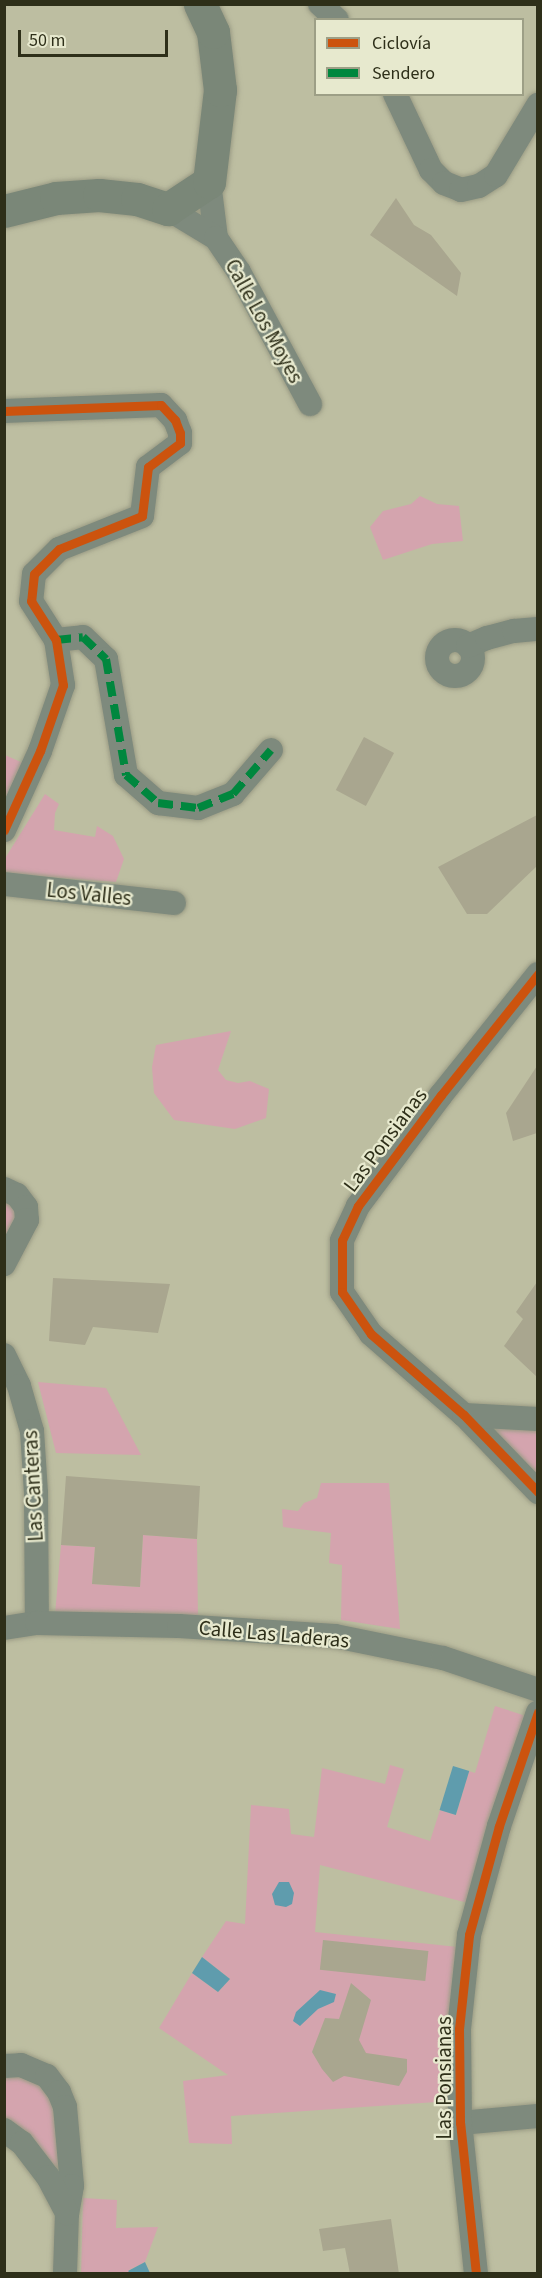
<!DOCTYPE html>
<meta charset="utf-8">
<style>
body{margin:0}
#map{position:relative;width:542px;height:2278px;overflow:hidden;background:#bdbea1;font-family:"Source Sans 3",sans-serif}
div>[style]{position:absolute}
.green>*{inset:0;background:#d4a4ae}
.water>*{inset:0;background:#5f9cad;transform-origin:0 0}
.building>*{inset:0;background:#a9a68f;transform-origin:0 0}
.roads{filter:drop-shadow(0 0 2px #9b9c85) drop-shadow(0 0 2px #9b9c85)}
.street>*{height:24px;margin:-12px;padding:0 12px;transform-origin:12px;border-radius:12px;background:#7e8a7d}
.street>.ring{margin:-12px;padding:0;box-sizing:content-box;background:none;border:24px solid #7e8a7d;border-radius:50%}
.secondary>*{height:33px;margin:-16.5px;padding:0 16.5px;transform-origin:16.5px;border-radius:16.5px;background:#7a8778}
.quiet>*{height:8px;margin-top:-4px;transform-origin:0;background:repeating-linear-gradient(90deg,#00873e 0 15px,transparent 0 23px)}
.cycleway>*{height:9px;margin:-4.5px;padding:0 4.5px;transform-origin:4.5px;border-radius:4.5px;background:#cc530e}
span{translate:-50% -50%;white-space:nowrap;text-align:center;line-height:1.15;-webkit-text-stroke:4.5px #e7e9ce;paint-order:stroke}
.street-label{font-size:21px;color:#2e2f19}
.frame{position:absolute;inset:0;border:6px solid #2e2f19;pointer-events:none}
.legend{position:absolute;left:314px;top:18px;width:210px;height:78px;box-sizing:border-box;background:#e7e9ce;border:2px solid #9d9f86;margin:0;padding:8px 10px;list-style:none;font-size:18px;color:#2e2f19}
.legend li{display:flex;align-items:center;gap:12px;height:30px}
.legend b{width:30px;border:2px solid #9d9f86}
.scale{position:absolute;left:18px;top:30px;width:150px;height:27px;box-sizing:border-box;border:3px solid #2e2f19;border-top:0;padding-left:8px;font-size:18px;line-height:21px;white-space:nowrap;color:#2e2f19;-webkit-text-stroke:4px #e7e9ce;paint-order:stroke}
</style>
<div id="map">
<div class="green">
<div style="clip-path:polygon(420px 496px,437px 504px,459px 506px,463px 541px,432px 544px,383px 560px,370px 527px,383px 511px,411px 504px)"></div>
<div style="clip-path:polygon(5px 755px,23px 763px,5px 807px)"></div>
<div style="clip-path:polygon(45px 794px,59px 804px,55px 813px,54px 830px,95px 837px,97px 826px,113px 836px,124px 859px,116px 882px,5px 874px,4px 860px)"></div>
<div style="clip-path:polygon(231px 1031px,218px 1070px,226px 1080px,238px 1083px,250px 1081px,269px 1089px,266px 1118px,235px 1129px,174px 1120px,154px 1093px,152px 1067px,156px 1045px)"></div>
<div style="clip-path:polygon(5px 1189px,26px 1207px,5px 1265px)"></div>
<div style="clip-path:polygon(38px 1382px,106px 1388px,141px 1455px,56px 1453px)"></div>
<div style="clip-path:polygon(464px 1415px,537px 1419px,537px 1492px)"></div>
<div style="clip-path:polygon(321px 1483px,389px 1483px,400px 1629px,341px 1620px,342px 1565px,329px 1563px,331px 1533px,283px 1527px,282px 1509px,298px 1511px,304px 1503px,317px 1498px)"></div>
<div style="clip-path:polygon(143px 1535px,197px 1539px,198px 1620px,55px 1614px,61px 1545px,95px 1547px,92px 1584px,140px 1587px)"></div>
<div style="clip-path:polygon(495px 1706px,529px 1717px,472px 1904px,320px 1865px,315px 1932px,458px 1947px,451px 2101px,231px 2116px,232px 2144px,189px 2143px,183px 2081px,228px 2075px,159px 2028px,192px 1973px,218px 1992px,230px 1979px,202px 1957px,226px 1921px,245px 1924px,251px 1805px,289px 1809px,291px 1834px,314px 1837px,322px 1768px,385px 1784px,390px 1765px,404px 1769px,387px 1827px,430px 1841px,440px 1810px,456px 1815px,469px 1771px,475px 1773px)"></div>
<div style="clip-path:polygon(5px 2066px,47px 2076px,72px 2186px,5px 2130px)"></div>
<div style="clip-path:polygon(83px 2198px,117px 2200px,116px 2228px,158px 2227px,145px 2262px,129px 2270px,130px 2273px,81px 2274px)"></div>
</div>
<div class="water">
<div style="left:453px;top:1766px;width:17px;height:46px;rotate:17deg"></div>
<div style="clip-path:polygon(279px 1882px,289px 1882px,294px 1893px,292px 1904px,286px 1907px,275px 1905px,272px 1894px)"></div>
<div style="clip-path:polygon(202px 1957px,230px 1979px,218px 1992px,192px 1973px)"></div>
<div style="clip-path:polygon(320px 1990px,336px 1994px,334px 2002px,318px 2009px,300px 2026px,293px 2021px,296px 2012px)"></div>
<div style="clip-path:polygon(145px 2262px,150px 2273px,130px 2273px,128px 2271px)"></div>
</div>
<div class="building">
<div style="clip-path:polygon(396px 198px,414px 225px,431px 235px,461px 273px,457px 296px,370px 235px)"></div>
<div style="left:364px;top:737px;width:34px;height:60px;rotate:28deg"></div>
<div style="clip-path:polygon(537px 815px,537px 866px,487px 914px,467px 914px,438px 867px)"></div>
<div style="clip-path:polygon(537px 1066px,537px 1133px,513px 1141px,506px 1113px)"></div>
<div style="clip-path:polygon(53px 1278px,170px 1284px,158px 1333px,93px 1327px,85px 1345px,49px 1341px)"></div>
<div style="clip-path:polygon(537px 1282px,537px 1377px,504px 1346px,523px 1319px,516px 1312px)"></div>
<div style="clip-path:polygon(66px 1476px,200px 1486px,197px 1539px,143px 1535px,140px 1587px,92px 1584px,95px 1547px,61px 1545px)"></div>
<div style="left:323px;top:1940px;width:106px;height:30px;rotate:6deg"></div>
<div style="clip-path:polygon(351px 1983px,371px 2000px,359px 2040px,366px 2053px,407px 2059px,407px 2072px,399px 2086px,344px 2076px,333px 2082px,322px 2069px,312px 2052px,325px 2018px,339px 2019px)"></div>
<div style="clip-path:polygon(391px 2219px,399px 2274px,350px 2274px,345px 2248px,323px 2251px,319px 2229px)"></div>
</div>
<div class="roads">
<div class="street">
<div style="left:320px;top:4px;width:23px;rotate:43deg"></div>
<div style="left:395px;top:94px;width:84px;rotate:64.7deg"></div>
<div style="left:431px;top:170px;width:18px;rotate:45deg"></div>
<div style="left:444px;top:183px;width:18px;rotate:22deg"></div>
<div style="left:461px;top:190px;width:18px;rotate:-13deg"></div>
<div style="left:479px;top:186px;width:20px;rotate:-33deg"></div>
<div style="left:496px;top:175px;width:82px;rotate:-59deg"></div>
<div style="left:209px;top:182px;width:56px;rotate:82.9deg"></div>
<div style="left:168px;top:209px;width:56px;rotate:31.1deg"></div>
<div style="left:216px;top:238px;width:41px;rotate:55.9deg"></div>
<div style="left:239px;top:272px;width:150px;rotate:61.7deg"></div>
<div style="left:4px;top:411px;width:157px;rotate:-2.2deg"></div>
<div style="left:161px;top:405px;width:21px;rotate:47deg"></div>
<div style="left:175px;top:420px;width:14px;rotate:69deg"></div>
<div style="left:180px;top:433px;width:10px;rotate:90deg"></div>
<div style="left:180px;top:443px;width:40px;rotate:143deg"></div>
<div style="left:148px;top:467px;width:49px;rotate:97deg"></div>
<div style="left:142px;top:516px;width:89px;rotate:158.3deg"></div>
<div style="left:59px;top:549px;width:35px;rotate:135deg"></div>
<div style="left:34px;top:574px;width:27px;rotate:96deg"></div>
<div style="left:31px;top:601px;width:46px;rotate:57.3deg"></div>
<div style="left:56px;top:640px;width:46px;rotate:81.2deg"></div>
<div style="left:63px;top:685px;width:70px;rotate:109.2deg"></div>
<div style="left:40px;top:751px;width:87px;rotate:114.5deg"></div>
<div style="left:56px;top:640px;width:27px;rotate:-6deg"></div>
<div style="left:83px;top:637px;width:32px;rotate:44deg"></div>
<div style="left:106px;top:659px;width:118px;rotate:80.2deg"></div>
<div style="left:126px;top:775px;width:43px;rotate:41.2deg"></div>
<div style="left:158px;top:803px;width:40px;rotate:7.1deg"></div>
<div style="left:198px;top:808px;width:38px;rotate:-22deg"></div>
<div style="left:233px;top:794px;width:58px;rotate:-49.2deg"></div>
<div class="ring" style="left:437px;top:640px;width:12px;height:12px"></div>
<div style="left:468px;top:646px;width:21px;rotate:-23deg"></div>
<div style="left:487px;top:638px;width:28px;rotate:-15deg"></div>
<div style="left:514px;top:631px;width:24px;rotate:-5deg"></div>
<div style="left:4px;top:884px;width:171px;rotate:6.4deg"></div>
<div style="left:538px;top:974px;width:155px;rotate:128.7deg"></div>
<div style="left:441px;top:1095px;width:139px;rotate:126.8deg"></div>
<div style="left:358px;top:1206px;width:38px;rotate:115deg"></div>
<div style="left:342px;top:1241px;width:51px;rotate:90deg"></div>
<div style="left:342px;top:1292px;width:51px;rotate:55.4deg"></div>
<div style="left:371px;top:1334px;width:123px;rotate:41.1deg"></div>
<div style="left:464px;top:1415px;width:107px;rotate:46.1deg"></div>
<div style="left:4px;top:1189px;width:14px;rotate:25deg"></div>
<div style="left:17px;top:1195px;width:15px;rotate:53deg"></div>
<div style="left:26px;top:1207px;width:13px;rotate:86deg"></div>
<div style="left:27px;top:1220px;width:50px;rotate:117.6deg"></div>
<div style="left:4px;top:1355px;width:34px;rotate:64deg"></div>
<div style="left:19px;top:1386px;width:47px;rotate:73.9deg"></div>
<div style="left:32px;top:1431px;width:62px;rotate:86.3deg"></div>
<div style="left:36px;top:1493px;width:130px;rotate:89.6deg"></div>
<div style="left:464px;top:1415px;width:74px;rotate:3.1deg"></div>
<div style="left:4px;top:1628px;width:33px;rotate:-9deg"></div>
<div style="left:37px;top:1623px;width:142px;rotate:1.2deg"></div>
<div style="left:179px;top:1626px;width:156px;rotate:3.7deg"></div>
<div style="left:335px;top:1636px;width:110px;rotate:11.5deg"></div>
<div style="left:443px;top:1658px;width:100px;rotate:18.6deg"></div>
<div style="left:4px;top:2066px;width:17px;rotate:-3deg"></div>
<div style="left:21px;top:2065px;width:28px;rotate:23deg"></div>
<div style="left:47px;top:2076px;width:20px;rotate:53deg"></div>
<div style="left:59px;top:2092px;width:16px;rotate:68deg"></div>
<div style="left:65px;top:2107px;width:79px;rotate:84.9deg"></div>
<div style="left:72px;top:2186px;width:27px;rotate:100deg"></div>
<div style="left:67px;top:2213px;width:61px;rotate:91.9deg"></div>
<div style="left:460px;top:2123px;width:78px;rotate:-5.1deg"></div>
<div style="left:4px;top:2130px;width:22px;rotate:36deg"></div>
<div style="left:22px;top:2143px;width:43px;rotate:52.6deg"></div>
<div style="left:48px;top:2177px;width:41px;rotate:62.2deg"></div>
<div style="left:476px;top:2274px;width:152px;rotate:-96deg"></div>
<div style="left:460px;top:2123px;width:94px;rotate:-90.6deg"></div>
<div style="left:459px;top:2029px;width:95px;rotate:-83.9deg"></div>
<div style="left:469px;top:1935px;width:113px;rotate:-74.6deg"></div>
<div style="left:499px;top:1826px;width:120px;rotate:-71.1deg"></div>
</div>
<div class="secondary">
<div style="left:4px;top:211px;width:54px;rotate:-14deg"></div>
<div style="left:56px;top:198px;width:43px;rotate:-4deg"></div>
<div style="left:99px;top:195px;width:38px;rotate:6deg"></div>
<div style="left:137px;top:199px;width:33px;rotate:18deg"></div>
<div style="left:168px;top:209px;width:49px;rotate:-33.4deg"></div>
<div style="left:209px;top:182px;width:93px;rotate:-83.2deg"></div>
<div style="left:220px;top:90px;width:58px;rotate:-96.9deg"></div>
<div style="left:213px;top:32px;width:31px;rotate:-115deg"></div>
</div>
</div>
<div class="quiet">
<div style="left:56px;top:640px;width:27px;rotate:-6deg"></div>
<div style="left:83px;top:637px;width:32px;rotate:44deg"></div>
<div style="left:106px;top:659px;width:118px;rotate:80.2deg"></div>
<div style="left:126px;top:775px;width:43px;rotate:41.2deg"></div>
<div style="left:158px;top:803px;width:40px;rotate:7.1deg"></div>
<div style="left:198px;top:808px;width:38px;rotate:-22deg"></div>
<div style="left:233px;top:794px;width:58px;rotate:-49.2deg"></div>
</div>
<div class="cycleway">
<div style="left:4px;top:411px;width:157px;rotate:-2.2deg"></div>
<div style="left:161px;top:405px;width:21px;rotate:47deg"></div>
<div style="left:175px;top:420px;width:14px;rotate:69deg"></div>
<div style="left:180px;top:433px;width:10px;rotate:90deg"></div>
<div style="left:180px;top:443px;width:40px;rotate:143deg"></div>
<div style="left:148px;top:467px;width:49px;rotate:97deg"></div>
<div style="left:142px;top:516px;width:89px;rotate:158.3deg"></div>
<div style="left:59px;top:549px;width:35px;rotate:135deg"></div>
<div style="left:34px;top:574px;width:27px;rotate:96deg"></div>
<div style="left:31px;top:601px;width:46px;rotate:57.3deg"></div>
<div style="left:56px;top:640px;width:46px;rotate:81.2deg"></div>
<div style="left:63px;top:685px;width:70px;rotate:109.2deg"></div>
<div style="left:40px;top:751px;width:87px;rotate:114.5deg"></div>
<div style="left:538px;top:974px;width:155px;rotate:128.7deg"></div>
<div style="left:441px;top:1095px;width:139px;rotate:126.8deg"></div>
<div style="left:358px;top:1206px;width:38px;rotate:115deg"></div>
<div style="left:342px;top:1241px;width:51px;rotate:90deg"></div>
<div style="left:342px;top:1292px;width:51px;rotate:55.4deg"></div>
<div style="left:371px;top:1334px;width:123px;rotate:41.1deg"></div>
<div style="left:464px;top:1415px;width:107px;rotate:46.1deg"></div>
<div style="left:476px;top:2274px;width:152px;rotate:-96deg"></div>
<div style="left:460px;top:2123px;width:94px;rotate:-90.6deg"></div>
<div style="left:459px;top:2029px;width:95px;rotate:-83.9deg"></div>
<div style="left:469px;top:1935px;width:113px;rotate:-74.6deg"></div>
<div style="left:499px;top:1826px;width:120px;rotate:-71.1deg"></div>
</div>
<div class="street-label">
<span style="left:264px;top:321px;rotate:61deg">Calle Los Moyes</span>
<span style="left:89px;top:894px;rotate:6deg">Los Valles</span>
<span style="left:385px;top:1140px;rotate:-53deg">Las Ponsianas</span>
<span style="left:33px;top:1486px;rotate:-93deg">Las Canteras</span>
<span style="left:274px;top:1634px;rotate:5deg">Calle Las Laderas</span>
<span style="left:444px;top:2078px;rotate:-90deg">Las Ponsianas</span>
</div>
<div class="frame"></div>
<ul class="legend">
<li><b style="height:8px;background:#cc530e"></b>Ciclovía</li>
<li><b style="height:8px;background:#00873e"></b>Sendero</li>
</ul>
<div class="scale">50 m</div>
</div>
